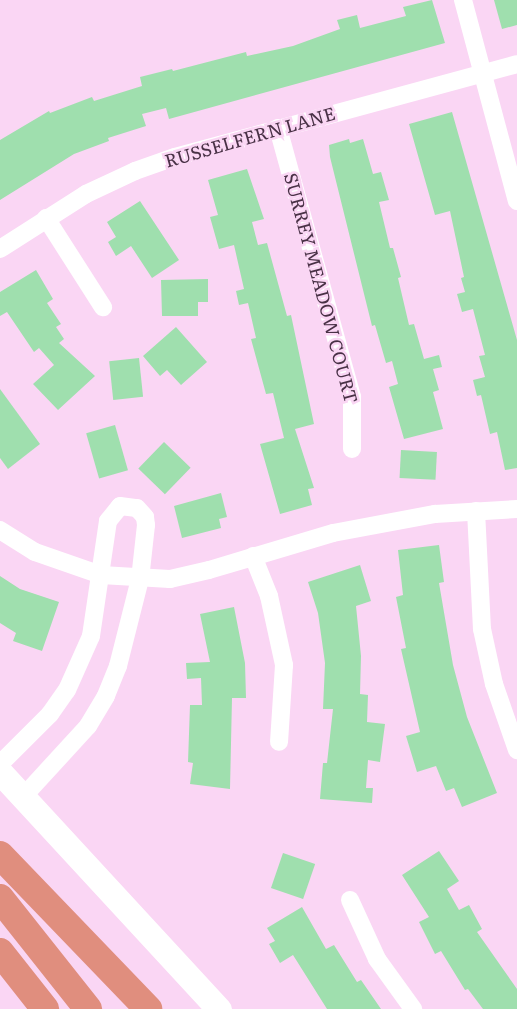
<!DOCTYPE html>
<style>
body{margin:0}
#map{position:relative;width:517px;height:1009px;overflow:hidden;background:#fad6f4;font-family:Literata,serif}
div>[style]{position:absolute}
.building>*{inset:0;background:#9fdfae;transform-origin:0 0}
.street>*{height:18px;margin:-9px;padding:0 9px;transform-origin:9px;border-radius:9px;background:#fff}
.secondary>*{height:25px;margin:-12.5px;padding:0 12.5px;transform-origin:12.5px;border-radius:12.5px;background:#fff}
.highway>*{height:28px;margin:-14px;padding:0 14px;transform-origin:14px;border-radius:14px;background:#e08e7e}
span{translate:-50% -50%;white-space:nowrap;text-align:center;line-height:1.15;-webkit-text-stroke:5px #fad6f4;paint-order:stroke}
.street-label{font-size:18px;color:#493146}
</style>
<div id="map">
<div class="building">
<div style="clip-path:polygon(432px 0,445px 43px,169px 119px,166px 108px,142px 114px,146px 126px,108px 138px,109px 141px,74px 154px,0 200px,0 140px,49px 111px,50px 113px,92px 97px,94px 101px,142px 86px,140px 77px,172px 69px,173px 71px,246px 52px,247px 56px,293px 46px,340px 29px,337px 20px,357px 15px,360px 28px,406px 16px,403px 7px)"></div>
<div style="clip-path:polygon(494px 0,517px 0,517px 25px,502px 29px)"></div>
<div style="clip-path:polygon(452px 112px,517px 340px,517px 468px,505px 470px,497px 432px,490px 434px,481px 395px,477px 396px,473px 380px,485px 377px,479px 356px,485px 355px,473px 309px,462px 312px,457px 294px,465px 292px,461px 278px,464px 277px,450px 211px,435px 215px,409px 124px)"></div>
<div style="clip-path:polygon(349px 139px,350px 143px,363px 139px,373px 174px,381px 172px,389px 200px,379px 202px,390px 248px,393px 248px,401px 277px,398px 278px,409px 325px,414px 324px,424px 359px,439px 355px,442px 367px,433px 369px,439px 390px,433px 392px,443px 429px,404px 439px,389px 387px,398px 384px,392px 361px,386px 363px,375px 325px,372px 326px,330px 157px,329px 145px)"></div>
<div style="clip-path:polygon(247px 169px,264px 219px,252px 222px,258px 245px,267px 243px,287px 316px,291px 315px,314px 424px,295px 429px,314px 488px,308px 489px,312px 505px,280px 514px,260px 444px,284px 438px,273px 393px,266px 394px,251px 339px,256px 338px,248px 303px,239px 305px,236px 291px,244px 289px,234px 245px,219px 249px,210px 217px,218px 215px,208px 180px)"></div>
<div style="clip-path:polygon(140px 201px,179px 260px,152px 278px,131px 246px,116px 256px,108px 242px,116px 237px,107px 222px)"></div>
<div style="clip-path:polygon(36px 270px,53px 299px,47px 303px,61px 324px,56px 327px,64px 339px,59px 343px,95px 376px,58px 410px,33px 384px,54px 365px,39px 348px,34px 352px,7px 312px,0 316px,0 292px)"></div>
<div style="clip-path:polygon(208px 279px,208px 302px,198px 302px,198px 316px,162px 316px,161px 280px)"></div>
<div style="clip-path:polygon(176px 327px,207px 362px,181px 385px,167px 370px,160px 376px,143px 356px)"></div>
<div style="left:139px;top:358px;width:39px;height:30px;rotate:84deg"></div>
<div style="clip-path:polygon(0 389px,40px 444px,8px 469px,0 458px)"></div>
<div style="left:115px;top:425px;width:47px;height:30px;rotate:74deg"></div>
<div style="left:164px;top:442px;width:37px;height:37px;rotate:44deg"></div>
<div style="left:401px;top:450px;width:36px;height:28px;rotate:3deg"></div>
<div style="clip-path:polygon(221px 493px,227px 517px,219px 519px,221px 528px,182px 538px,174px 506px)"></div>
<div style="clip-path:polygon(439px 545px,444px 582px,439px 583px,453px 665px,467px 717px,497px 793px,462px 807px,454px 788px,446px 791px,436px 766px,417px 772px,406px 736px,420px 732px,401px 649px,406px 648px,396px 597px,403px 595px,398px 550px)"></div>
<div style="clip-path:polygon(360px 565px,371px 601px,356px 606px,361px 656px,360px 694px,368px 695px,367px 722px,385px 724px,380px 762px,368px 760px,366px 788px,373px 788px,372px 803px,320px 799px,323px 763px,327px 763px,333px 709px,323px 709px,325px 663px,318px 613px,308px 582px)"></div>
<div style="clip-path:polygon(0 576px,20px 589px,59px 602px,42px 651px,13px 641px,16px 633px,0 623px)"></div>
<div style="clip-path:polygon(234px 607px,245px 663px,246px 698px,232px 698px,230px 789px,190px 784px,193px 763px,188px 762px,190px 705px,202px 705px,201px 678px,187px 679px,186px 663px,210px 662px,200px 614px)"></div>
<div style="clip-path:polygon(439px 851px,459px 881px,447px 889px,459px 910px,469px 905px,482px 929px,477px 932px,517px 989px,517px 1009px,483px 1009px,468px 989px,465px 990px,441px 951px,435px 954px,419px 922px,429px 917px,402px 875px)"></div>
<div style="left:283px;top:853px;width:34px;height:37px;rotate:19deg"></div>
<div style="clip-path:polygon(302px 907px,326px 949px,334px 945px,357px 982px,361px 980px,381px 1009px,327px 1009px,293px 955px,280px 963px,269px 944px,275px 941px,267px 928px)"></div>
</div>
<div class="street">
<div style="left:463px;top:0;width:208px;rotate:75deg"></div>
<div style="left:278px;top:128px;width:279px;rotate:74.6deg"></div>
<div style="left:352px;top:397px;width:52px;rotate:90deg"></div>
<div style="left:46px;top:218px;width:106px;rotate:57.4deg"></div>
<div style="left:0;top:249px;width:102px;rotate:-32.6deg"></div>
<div style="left:86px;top:194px;width:54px;rotate:-25.1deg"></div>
<div style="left:135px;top:171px;width:42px;rotate:-19.3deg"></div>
<div style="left:175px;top:157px;width:354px;rotate:-15.2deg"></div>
<div style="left:476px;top:511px;width:118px;rotate:87.1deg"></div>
<div style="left:482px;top:629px;width:56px;rotate:77.7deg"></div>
<div style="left:494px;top:684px;width:70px;rotate:70.8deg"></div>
<div style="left:0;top:530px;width:41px;rotate:32.2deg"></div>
<div style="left:35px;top:552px;width:70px;rotate:19.2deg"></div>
<div style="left:101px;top:575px;width:69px;rotate:3.3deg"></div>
<div style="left:170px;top:579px;width:40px;rotate:-13deg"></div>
<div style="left:209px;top:570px;width:129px;rotate:-16.6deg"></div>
<div style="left:333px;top:533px;width:104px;rotate:-10.6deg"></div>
<div style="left:435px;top:514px;width:82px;rotate:-3.5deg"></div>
<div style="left:253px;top:556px;width:43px;rotate:68.2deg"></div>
<div style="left:269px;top:596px;width:71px;rotate:77.7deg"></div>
<div style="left:284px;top:665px;width:77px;rotate:93.7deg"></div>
<div style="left:0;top:764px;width:71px;rotate:-45deg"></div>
<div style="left:50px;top:714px;width:29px;rotate:-55deg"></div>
<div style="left:67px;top:690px;width:59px;rotate:-66deg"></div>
<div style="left:91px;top:636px;width:116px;rotate:-81.6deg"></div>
<div style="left:108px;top:521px;width:19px;rotate:-51deg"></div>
<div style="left:120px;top:506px;width:17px;rotate:7deg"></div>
<div style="left:137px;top:508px;width:12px;rotate:48deg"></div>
<div style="left:145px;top:517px;width:8px;rotate:83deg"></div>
<div style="left:146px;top:525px;width:54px;rotate:96.3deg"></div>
<div style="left:140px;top:579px;width:90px;rotate:104.2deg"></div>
<div style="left:118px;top:666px;width:32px;rotate:112deg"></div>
<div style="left:106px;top:696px;width:35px;rotate:121deg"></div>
<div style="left:88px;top:726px;width:96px;rotate:132.5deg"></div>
<div style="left:350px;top:900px;width:65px;rotate:65.4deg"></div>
<div style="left:377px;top:959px;width:62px;rotate:54.2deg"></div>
</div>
<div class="secondary">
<div style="left:0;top:772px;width:323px;rotate:47.3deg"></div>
</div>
<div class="highway">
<div style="left:0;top:855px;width:214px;rotate:46.1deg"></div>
<div style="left:0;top:898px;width:142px;rotate:51.6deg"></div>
<div style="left:0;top:952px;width:73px;rotate:51.7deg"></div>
</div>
<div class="street-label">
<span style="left:250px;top:137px;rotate:-16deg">RUSSELFERN LANE</span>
<span style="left:321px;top:288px;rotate:75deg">SURREY MEADOW COURT</span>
</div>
</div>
